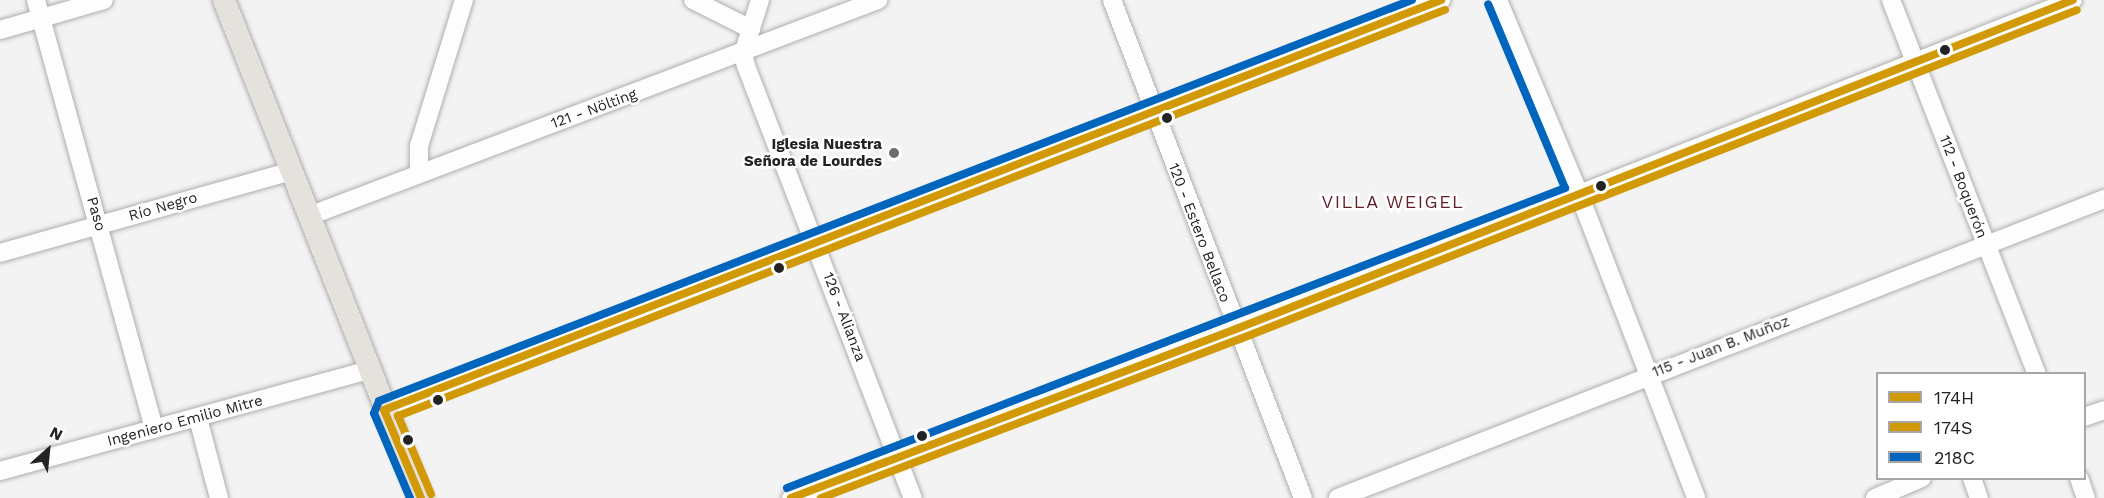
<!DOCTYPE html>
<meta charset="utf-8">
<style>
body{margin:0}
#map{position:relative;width:2104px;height:498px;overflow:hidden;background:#f3f3f4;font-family:"Work Sans",sans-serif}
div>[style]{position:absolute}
.roads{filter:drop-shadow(0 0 2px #aeaeae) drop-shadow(0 0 2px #aeaeae)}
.minor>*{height:18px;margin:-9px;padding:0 9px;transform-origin:9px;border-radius:9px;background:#fdfdfd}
.major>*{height:22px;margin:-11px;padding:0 11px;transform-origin:11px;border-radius:11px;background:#e5e1dd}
.bus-1>*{height:8px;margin:-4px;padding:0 4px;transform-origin:4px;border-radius:4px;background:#d29907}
.bus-2>*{height:8px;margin:-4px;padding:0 4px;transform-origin:4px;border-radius:4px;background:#d29907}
.bus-3>*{height:8px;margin:-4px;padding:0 4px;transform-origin:4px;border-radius:4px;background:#0065bd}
.dots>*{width:16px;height:16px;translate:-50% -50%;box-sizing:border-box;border:3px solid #fff;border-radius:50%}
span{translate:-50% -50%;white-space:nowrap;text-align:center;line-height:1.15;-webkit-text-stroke:5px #fff;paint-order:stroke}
.street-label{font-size:15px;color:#232324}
.poi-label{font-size:15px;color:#232324;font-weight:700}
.right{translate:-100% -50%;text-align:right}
.quarter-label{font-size:18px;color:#631d24;letter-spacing:1.5px}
.legend{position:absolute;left:1876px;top:372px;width:210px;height:108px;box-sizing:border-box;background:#fff;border:2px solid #a7a7a7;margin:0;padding:8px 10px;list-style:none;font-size:18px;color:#232324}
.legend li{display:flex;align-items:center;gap:12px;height:30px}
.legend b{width:30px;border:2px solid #a7a7a7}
.north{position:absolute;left:18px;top:420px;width:60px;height:60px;-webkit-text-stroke:4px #fff;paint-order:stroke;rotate:27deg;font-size:16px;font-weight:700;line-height:24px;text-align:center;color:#232324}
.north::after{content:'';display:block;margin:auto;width:21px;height:27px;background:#232324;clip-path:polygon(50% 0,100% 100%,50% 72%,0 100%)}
</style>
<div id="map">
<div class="roads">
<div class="minor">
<div style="left:36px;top:0;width:445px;rotate:74.6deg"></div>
<div style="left:693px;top:0;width:65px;rotate:26.6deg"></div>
<div style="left:760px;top:0;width:57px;rotate:107.5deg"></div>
<div style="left:743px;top:54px;width:12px;rotate:76deg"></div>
<div style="left:746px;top:66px;width:463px;rotate:68.9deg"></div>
<div style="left:1112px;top:0;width:533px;rotate:69.02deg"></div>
<div style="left:1498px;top:0;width:210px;rotate:67.3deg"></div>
<div style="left:1579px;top:194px;width:326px;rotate:68.9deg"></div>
<div style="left:1891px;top:0;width:401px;rotate:68.7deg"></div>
<div style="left:0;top:30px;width:108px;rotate:-16.1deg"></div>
<div style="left:419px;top:173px;width:27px;rotate:-90deg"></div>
<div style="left:419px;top:146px;width:153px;rotate:-72.9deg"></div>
<div style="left:309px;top:216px;width:609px;rotate:-20.79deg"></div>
<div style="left:0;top:253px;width:302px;rotate:-15.7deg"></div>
<div style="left:384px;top:410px;width:1134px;rotate:-21.2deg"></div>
<div style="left:2084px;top:417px;width:21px;rotate:-19deg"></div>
<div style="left:198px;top:418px;width:83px;rotate:75.3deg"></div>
<div style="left:0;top:471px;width:383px;rotate:-15.3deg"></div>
<div style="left:1972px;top:478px;width:21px;rotate:71deg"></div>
<div style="left:2079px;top:478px;width:21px;rotate:71deg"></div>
<div style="left:791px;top:498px;width:476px;rotate:-20.8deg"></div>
<div style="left:1236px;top:329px;width:899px;rotate:-21.46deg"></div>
<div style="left:1338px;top:498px;width:822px;rotate:-21.32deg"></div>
<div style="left:1875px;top:498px;width:51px;rotate:-23.1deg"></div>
</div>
<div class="major">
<div style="left:224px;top:0;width:536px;rotate:68.42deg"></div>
</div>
</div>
<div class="bus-1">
<div style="left:421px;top:498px;width:95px;rotate:-112.8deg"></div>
<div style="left:384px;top:410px;width:1134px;rotate:-21.2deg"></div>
<div style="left:791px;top:498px;width:476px;rotate:-20.8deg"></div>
<div style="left:1236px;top:329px;width:899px;rotate:-21.46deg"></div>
</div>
<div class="bus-2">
<div style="left:431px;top:494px;width:85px;rotate:-112.9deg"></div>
<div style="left:398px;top:416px;width:1123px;rotate:-21.2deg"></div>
<div style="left:821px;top:498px;width:448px;rotate:-20.8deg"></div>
<div style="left:1240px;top:339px;width:899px;rotate:-21.46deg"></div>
</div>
<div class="bus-3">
<div style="left:787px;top:488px;width:834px;rotate:-21.09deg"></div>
<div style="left:1565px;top:188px;width:199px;rotate:-112.7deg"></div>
<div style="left:410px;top:498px;width:92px;rotate:-113deg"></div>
<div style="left:374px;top:413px;width:13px;rotate:-67deg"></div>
<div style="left:379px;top:401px;width:1108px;rotate:-21.22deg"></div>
</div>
<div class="dots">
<div style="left:1945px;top:50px;background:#232324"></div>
<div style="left:1167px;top:118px;background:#232324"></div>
<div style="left:894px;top:153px;background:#6c6c6d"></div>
<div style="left:1601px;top:186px;background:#232324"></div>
<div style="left:779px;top:268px;background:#232324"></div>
<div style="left:438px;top:400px;background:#232324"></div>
<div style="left:922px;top:436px;background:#232324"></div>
<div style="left:408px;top:440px;background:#232324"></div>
</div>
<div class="street-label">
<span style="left:594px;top:109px;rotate:-20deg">121 - Nölting</span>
<span style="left:1963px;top:187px;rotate:69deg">112 - Boquerón</span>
<span style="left:163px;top:207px;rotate:-16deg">Río Negro</span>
<span style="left:96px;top:214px;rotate:74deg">Paso</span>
<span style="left:1199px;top:233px;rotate:69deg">120 - Estero Bellaco</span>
<span style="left:844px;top:317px;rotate:69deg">126 - Alianza</span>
<span style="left:1721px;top:347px;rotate:-21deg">115 - Juan B. Muñoz</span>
<span style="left:185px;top:421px;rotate:-15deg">Ingeniero Emilio Mitre</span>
</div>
<div class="poi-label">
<span class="right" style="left:882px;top:153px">Iglesia Nuestra<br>Señora de Lourdes</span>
</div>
<div class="quarter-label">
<span style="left:1393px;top:202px">VILLA WEIGEL</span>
</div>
<ul class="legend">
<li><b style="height:8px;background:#d29907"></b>174H</li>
<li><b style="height:8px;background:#d29907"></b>174S</li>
<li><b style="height:8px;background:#0065bd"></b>218C</li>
</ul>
<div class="north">N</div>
</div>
